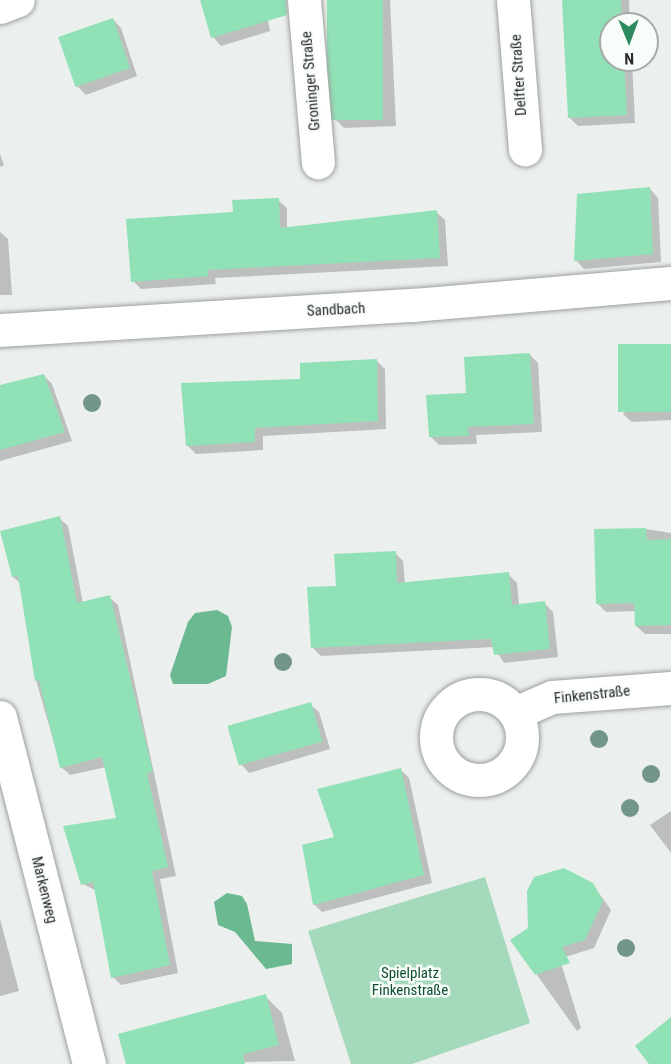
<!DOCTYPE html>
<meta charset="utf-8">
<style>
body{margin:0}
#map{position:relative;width:671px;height:1064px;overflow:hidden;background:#ebefed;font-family:"Roboto Condensed",sans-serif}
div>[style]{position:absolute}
.green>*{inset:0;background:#a4d9bb}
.water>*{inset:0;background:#6ab990}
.shadow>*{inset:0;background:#0003}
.building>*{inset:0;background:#91e1b6;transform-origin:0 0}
.roads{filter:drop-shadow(0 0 2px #9da19e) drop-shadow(0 0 2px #9da19e)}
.minor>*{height:33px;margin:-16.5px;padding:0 16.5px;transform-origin:16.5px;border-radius:16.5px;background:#fff}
.minor>.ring{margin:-16.5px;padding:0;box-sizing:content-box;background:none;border:33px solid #fff;border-radius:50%}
.trees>*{width:18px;height:18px;margin:-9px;border-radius:50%;background:#729687}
span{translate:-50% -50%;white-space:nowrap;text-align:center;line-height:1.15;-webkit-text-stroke:5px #f9fdfa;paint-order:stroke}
.street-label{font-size:15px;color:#2a2b2a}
.park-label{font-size:15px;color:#0f4e33}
.north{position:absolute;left:599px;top:12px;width:60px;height:60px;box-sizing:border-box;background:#f9fdfa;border:2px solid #a6a9a7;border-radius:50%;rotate:179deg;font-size:16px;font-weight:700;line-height:24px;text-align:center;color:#2a2b2a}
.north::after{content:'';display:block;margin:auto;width:21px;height:27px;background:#2e8a60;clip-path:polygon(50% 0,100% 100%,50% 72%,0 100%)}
</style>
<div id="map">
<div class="green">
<div style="clip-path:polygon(485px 877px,530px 1023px,412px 1064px,351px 1064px,308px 931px)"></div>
</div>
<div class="water">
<div style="clip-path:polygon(217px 610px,228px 616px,232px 627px,226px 676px,208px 684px,173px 684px,170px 675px,188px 622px,195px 613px)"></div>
<div style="clip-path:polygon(227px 893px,242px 896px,247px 904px,255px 941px,292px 944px,292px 964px,266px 969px,235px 932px,218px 925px,214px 902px)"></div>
</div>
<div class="shadow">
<div style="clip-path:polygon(202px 0,264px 0,270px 31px,221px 46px,213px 37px)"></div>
<div style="clip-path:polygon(328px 0,390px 0,396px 126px,344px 128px,335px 119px)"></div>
<div style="clip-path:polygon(564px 0,629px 0,630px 24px,611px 24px,611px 60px,632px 60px,635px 123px,578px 126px,569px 117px)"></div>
<div style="clip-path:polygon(113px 19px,121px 28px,137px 76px,86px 95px,77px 86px)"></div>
<div style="clip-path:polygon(0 154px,4px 165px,0 167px)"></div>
<div style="clip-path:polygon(650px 189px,658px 198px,661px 262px,584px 269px,576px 260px)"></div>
<div style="clip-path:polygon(278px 200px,287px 208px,287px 229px,436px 212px,445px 220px,448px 266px,215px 278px,216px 284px,141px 289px,133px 281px,234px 214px)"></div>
<div style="clip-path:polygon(0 232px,8px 239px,12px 295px,0 295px)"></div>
<div style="clip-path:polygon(671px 345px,671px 420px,632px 422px,623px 414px)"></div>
<div style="clip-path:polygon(530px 355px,538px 363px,542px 432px,476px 435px,477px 444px,439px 445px,431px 437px,468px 394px)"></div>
<div style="clip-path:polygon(376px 360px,385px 369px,386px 429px,263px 436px,263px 450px,196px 454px,187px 445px,302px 380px)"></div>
<div style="clip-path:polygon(44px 376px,52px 384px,72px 441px,0 461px,0 387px)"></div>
<div style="clip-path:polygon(59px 518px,68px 526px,83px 603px,109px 597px,118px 605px,176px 876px,160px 879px,178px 973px,121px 985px,113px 977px,97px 891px,83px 884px,118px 819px,106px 767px,70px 775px,61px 767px,36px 680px,20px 583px,13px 577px)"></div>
<div style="clip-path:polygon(646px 529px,671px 533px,671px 634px,645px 634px,636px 626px,636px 611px,606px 612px,597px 603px)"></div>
<div style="clip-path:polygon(395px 553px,403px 561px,405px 584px,508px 574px,517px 583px,519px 605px,544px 603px,553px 612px,558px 657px,504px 663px,494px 647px,321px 656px,312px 647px,337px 588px)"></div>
<div style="clip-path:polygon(310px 704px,319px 712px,330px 749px,249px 773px,241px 764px)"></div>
<div style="clip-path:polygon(401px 770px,409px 778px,432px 883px,322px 912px,314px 904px,336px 838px)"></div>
<div style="clip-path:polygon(671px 811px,671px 853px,650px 825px)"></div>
<div style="clip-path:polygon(593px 885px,611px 910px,594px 948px,565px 957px,556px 947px,581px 1028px,577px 1031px,512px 940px)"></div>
<div style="clip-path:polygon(0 919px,19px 991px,0 996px)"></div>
<div style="clip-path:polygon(265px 996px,282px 1013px,295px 1061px,128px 1064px)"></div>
</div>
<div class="building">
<div style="clip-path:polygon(200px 0,286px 0,287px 15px,211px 38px)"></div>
<div style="left:327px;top:0;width:56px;height:120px"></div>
<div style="clip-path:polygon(562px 0,621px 0,622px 24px,611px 24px,611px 60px,624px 60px,627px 115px,568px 118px)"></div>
<div style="left:113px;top:18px;width:53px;height:58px;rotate:71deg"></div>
<div style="clip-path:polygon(650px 187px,653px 254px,574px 261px,577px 194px)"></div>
<div style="clip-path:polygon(279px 198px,280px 228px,437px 210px,440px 258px,208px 270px,208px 276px,131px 282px,126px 219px,233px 212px,232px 200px)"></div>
<div style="left:671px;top:344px;width:68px;height:53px;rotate:90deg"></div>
<div style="clip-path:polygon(530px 353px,534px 424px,468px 427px,469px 436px,429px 437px,426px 395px,466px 393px,464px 357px)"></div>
<div style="clip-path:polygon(377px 359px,378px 421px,255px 428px,255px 442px,186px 446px,181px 383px,300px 379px,300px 363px)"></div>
<div style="clip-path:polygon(44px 374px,65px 432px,0 450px,0 385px)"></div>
<div style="clip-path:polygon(60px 516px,77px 603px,110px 595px,153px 772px,147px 773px,168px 867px,152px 871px,170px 965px,111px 978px,93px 882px,81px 885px,63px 826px,116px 818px,102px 757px,60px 768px,39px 680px,35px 681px,18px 576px,12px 577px,0 531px)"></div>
<div style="clip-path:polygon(646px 528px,647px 540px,671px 539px,671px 625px,635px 626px,634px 603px,596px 604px,594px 529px)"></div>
<div style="clip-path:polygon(396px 551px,397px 583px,509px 572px,512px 605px,545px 601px,550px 649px,494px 655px,491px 639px,311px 648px,307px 587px,336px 586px,334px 554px)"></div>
<div style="left:311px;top:702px;width:41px;height:87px;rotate:74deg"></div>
<div style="clip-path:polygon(401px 768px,424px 875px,313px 905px,302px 845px,334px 837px,317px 789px)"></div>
<div style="clip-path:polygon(564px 868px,593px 883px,603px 901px,585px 940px,562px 947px,570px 963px,535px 975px,510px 940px,528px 928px,527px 891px,534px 877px)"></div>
<div style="clip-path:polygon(266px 994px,279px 1045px,243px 1054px,245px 1064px,126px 1064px,118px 1034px)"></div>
<div style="clip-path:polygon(671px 1017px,671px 1064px,649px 1064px,635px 1046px)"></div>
</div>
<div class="roads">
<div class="minor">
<div style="left:304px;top:0;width:163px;rotate:85.1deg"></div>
<div style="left:513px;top:0;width:150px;rotate:85.4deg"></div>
<div style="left:0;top:7px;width:19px;rotate:-21deg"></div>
<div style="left:0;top:330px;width:414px;rotate:-3.5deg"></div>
<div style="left:413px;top:305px;width:259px;rotate:-4.9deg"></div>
<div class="ring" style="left:436px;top:694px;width:53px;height:53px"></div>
<div style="left:515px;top:713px;width:40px;rotate:-23.4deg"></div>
<div style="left:552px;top:697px;width:119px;rotate:-4.3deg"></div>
<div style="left:0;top:717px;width:358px;rotate:75.6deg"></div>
</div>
</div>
<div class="trees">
<div style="left:92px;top:403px"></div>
<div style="left:283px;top:662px"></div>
<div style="left:599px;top:739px"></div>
<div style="left:651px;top:774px"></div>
<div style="left:630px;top:808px"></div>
<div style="left:626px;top:948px"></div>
</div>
<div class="street-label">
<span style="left:519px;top:75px;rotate:-94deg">Delfter Straße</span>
<span style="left:311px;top:81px;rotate:-95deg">Groninger Straße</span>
<span style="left:336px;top:310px;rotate:-3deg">Sandbach</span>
<span style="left:592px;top:695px;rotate:-6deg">Finkenstraße</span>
<span style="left:44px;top:890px;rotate:76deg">Markenweg</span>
</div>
<div class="park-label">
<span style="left:410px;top:982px">Spielplatz<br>Finkenstraße</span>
</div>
<div class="north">N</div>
</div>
